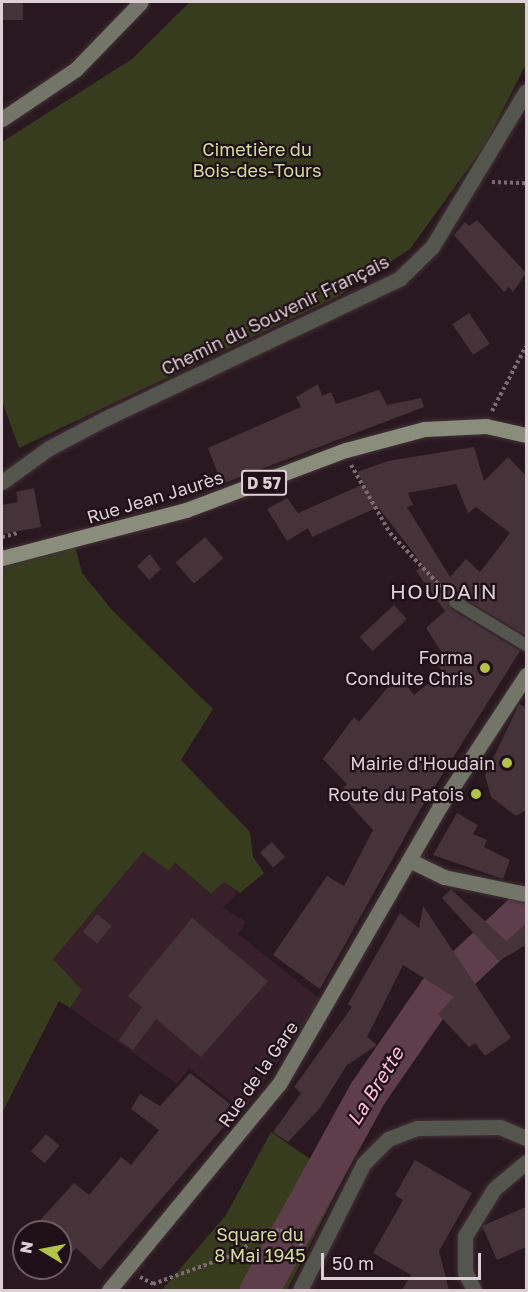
<!DOCTYPE html>
<meta charset="utf-8">
<style>
body{margin:0}
#map{position:relative;width:528px;height:1292px;overflow:hidden;background:#29181f;font-family:"Golos Text",sans-serif}
div>[style]{position:absolute}
.built>*{inset:0;background:#37202a}
.green>*{inset:0;background:#383c1f}
.river>*{height:39px;margin:-19.5px;padding:0 19.5px;transform-origin:19.5px;border-radius:19.5px;background:#5e3e4b}
.building>*{inset:0;background:#46333a;transform-origin:0 0}
.path>*{height:4px;margin-top:-2px;transform-origin:0;background:repeating-linear-gradient(90deg,#7c6c72 0 3px,transparent 0 6px)}
.roads{filter:drop-shadow(0 0 2px #423238) drop-shadow(0 0 2px #423238)}
.lane>*{height:12px;margin:-6px;padding:0 6px;transform-origin:6px;border-radius:6px;background:#54554d}
.street>*{height:15px;margin:-7.5px;padding:0 7.5px;transform-origin:7.5px;border-radius:7.5px;background:#54554d}
.secondary>*{height:15px;margin:-7.5px;padding:0 7.5px;transform-origin:7.5px;border-radius:7.5px;background:#727568}
.primary>*{height:15px;margin:-7.5px;padding:0 7.5px;transform-origin:7.5px;border-radius:7.5px;background:#8a8d7c}
.dots>*{width:16px;height:16px;translate:-50% -50%;box-sizing:border-box;border:3px solid #1f0f16;border-radius:50%}
span{translate:-50% -50%;white-space:nowrap;text-align:center;line-height:1.15;-webkit-text-stroke:4.5px #1f0f16;paint-order:stroke}
.shield-label span{padding:2px 4px;background:#1f0f16;border:2px solid;border-radius:4px;-webkit-text-stroke-width:0}
.shield-label{font-size:16px;color:#ddd0d5;font-weight:700}
.park-label{font-size:18px;color:#d2dda1}
.street-label{font-size:18px;color:#ddd0d5}
.poi-label{font-size:18px;color:#ddd0d5}
.right{translate:-100% -50%;text-align:right}
.water-label{font-size:20px;color:#ffbfd8;font-style:italic}
.quarter-label{font-size:21px;color:#ddd0d5;letter-spacing:1.5px}
.frame{position:absolute;inset:0;border:3px solid #ddd0d5;pointer-events:none}
.north{position:absolute;left:12px;top:1220px;width:60px;height:60px;box-sizing:border-box;background:#1f0f16;border:2px solid #6b5c62;border-radius:50%;rotate:280deg;font-size:16px;font-weight:700;line-height:24px;text-align:center;color:#ddd0d5}
.north::after{content:'';display:block;margin:auto;width:21px;height:27px;background:#b3c24b;clip-path:polygon(50% 0,100% 100%,50% 72%,0 100%)}
.scale{position:absolute;left:321px;top:1253px;width:160px;height:27px;box-sizing:border-box;border:3px solid #ddd0d5;border-top:0;padding-left:8px;font-size:18px;line-height:21px;white-space:nowrap;color:#ddd0d5;-webkit-text-stroke:4px #1f0f16;paint-order:stroke}
</style>
<div id="map">
<div class="built">
<div style="clip-path:polygon(144px 851px,169px 871px,174px 863px,211px 894px,224px 882px,237px 893px,223px 908px,246px 922px,238px 934px,321px 1000px,244px 1111px,189px 1068px,177px 1084px,70px 1008px,82px 990px,52px 960px)"></div>
</div>
<div class="green">
<div style="clip-path:polygon(190px 2px,526px 2px,526px 64px,485px 145px,410px 249px,337px 297px,19px 448px,2px 401px,2px 142px,132px 59px)"></div>
<div style="clip-path:polygon(74px 542px,82px 573px,112px 610px,213px 709px,181px 760px,250px 832px,253px 857px,264px 873px,240px 893px,224px 882px,211px 894px,175px 863px,169px 871px,143px 852px,53px 959px,82px 990px,70px 1008px,59px 1001px,2px 1113px,2px 558px)"></div>
<div style="clip-path:polygon(271px 1132px,342px 1181px,287px 1290px,162px 1290px,226px 1215px)"></div>
</div>
<div class="river">
<div style="left:259px;top:1290px;width:226px;rotate:-61.2deg"></div>
<div style="left:368px;top:1092px;width:121px;rotate:-55.4deg"></div>
<div style="left:437px;top:992px;width:122px;rotate:-43deg"></div>
</div>
<div class="building">
<div style="left:2px;top:2px;width:21px;height:18px"></div>
<div style="clip-path:polygon(477px 220px,526px 273px,513px 292px,509px 287px,504px 292px,454px 235px,465px 222px,469px 226px)"></div>
<div style="left:469px;top:313px;width:37px;height:20px;rotate:56deg"></div>
<div style="clip-path:polygon(318px 384px,322px 396px,331px 392px,336px 404px,379px 390px,387px 405px,421px 398px,424px 407px,222px 484px,208px 448px,301px 407px,296px 397px)"></div>
<div style="clip-path:polygon(evenodd,474px 447px,484px 481px,508px 457px,526px 476px,526px 636px,459px 595px,448px 598px,451px 609px,520px 651px,420px 810px,320px 989px,273px 955px,327px 876px,344px 886px,373px 830px,339px 793px,347px 784px,323px 759px,354px 717px,359px 722px,398px 675px,414px 695px,443px 672px,438px 666px,446px 659px,426px 628px,445px 611px,416px 571px,423px 565px,378px 507px,312px 537px,308px 528px,287px 541px,267px 509px,287px 498px,298px 513px,364px 484px,357px 472px,388px 461px,474px 447px,456px 484px,468px 513px,476px 507px,510px 533px,480px 572px,466px 559px,450px 577px,407px 507px,413px 505px,408px 493px,456px 484px)"></div>
<div style="clip-path:polygon(34px 488px,41px 527px,2px 534px,2px 505px,18px 502px,16px 492px)"></div>
<div style="left:205px;top:537px;width:28px;height:39px;rotate:49deg"></div>
<div style="clip-path:polygon(150px 554px,161px 569px,149px 580px,137px 566px)"></div>
<div style="left:394px;top:605px;width:19px;height:47px;rotate:47deg"></div>
<div style="clip-path:polygon(519px 704px,526px 707px,526px 810px,516px 816px,491px 797px,485px 775px)"></div>
<div style="clip-path:polygon(457px 813px,478px 825px,473px 834px,487px 840px,484px 847px,510px 860px,503px 879px,433px 855px)"></div>
<div style="left:272px;top:842px;width:20px;height:16px;rotate:49deg"></div>
<div style="clip-path:polygon(451px 889px,506px 941px,526px 924px,526px 945px,499px 961px,442px 898px)"></div>
<div style="clip-path:polygon(423px 906px,511px 1038px,485px 1056px,475px 1043px,469px 1047px,438px 1014px,454px 997px,403px 965px,367px 1037px,377px 1045px,347px 1065px,320px 1108px,288px 1142px,273px 1132px,301px 1093px,294px 1087px,352px 1007px,348px 1004px,400px 913px,419px 928px)"></div>
<div style="left:97px;top:914px;width:19px;height:23px;rotate:39deg"></div>
<div style="clip-path:polygon(192px 918px,268px 981px,201px 1057px,156px 1019px,133px 1050px,119px 1040px,142px 1007px,128px 996px)"></div>
<div style="clip-path:polygon(190px 1073px,238px 1110px,100px 1270px,76px 1248px,60px 1267px,60px 1232px,33px 1232px,42px 1218px,74px 1183px,89px 1195px,121px 1157px,131px 1165px,159px 1130px,131px 1109px,140px 1094px,160px 1106px)"></div>
<div style="left:46px;top:1134px;width:18px;height:23px;rotate:41deg"></div>
<div style="clip-path:polygon(415px 1160px,472px 1193px,439px 1251px,449px 1290px,402px 1290px,411px 1275px,373px 1253px,403px 1200px,395px 1195px)"></div>
<div style="clip-path:polygon(526px 1207px,526px 1247px,497px 1260px,482px 1226px)"></div>
</div>
<div class="path">
<div style="left:492px;top:182px;width:34px;rotate:2deg"></div>
<div style="left:492px;top:411px;width:73px;rotate:-62.4deg"></div>
<div style="left:351px;top:465px;width:78px;rotate:60.2deg"></div>
<div style="left:390px;top:533px;width:79px;rotate:46.5deg"></div>
<div style="left:2px;top:537px;width:16px;rotate:-14deg"></div>
<div style="left:140px;top:1277px;width:15px;rotate:28deg"></div>
<div style="left:153px;top:1284px;width:94px;rotate:-20deg"></div>
<div style="left:241px;top:1252px;width:26px;rotate:-50deg"></div>
<div style="left:258px;top:1232px;width:22px;rotate:-5deg"></div>
<div style="left:280px;top:1230px;width:29px;rotate:34deg"></div>
</div>
<div class="roads">
<div class="lane">
<div style="left:455px;top:602px;width:83px;rotate:31.2deg"></div>
</div>
<div class="street">
<div style="left:2px;top:482px;width:58px;rotate:-35.9deg"></div>
<div style="left:49px;top:448px;width:62px;rotate:-27.8deg"></div>
<div style="left:104px;top:419px;width:327px;rotate:-25.4deg"></div>
<div style="left:399px;top:279px;width:46px;rotate:-44.1deg"></div>
<div style="left:432px;top:247px;width:182px;rotate:-58.9deg"></div>
<div style="left:300px;top:1290px;width:142px;rotate:-63.3deg"></div>
<div style="left:364px;top:1163px;width:34px;rotate:-45deg"></div>
<div style="left:388px;top:1139px;width:31px;rotate:-21deg"></div>
<div style="left:417px;top:1128px;width:83px;rotate:-0.7deg"></div>
<div style="left:500px;top:1127px;width:28px;rotate:23deg"></div>
<div style="left:474px;top:1290px;width:20px;rotate:-117deg"></div>
<div style="left:465px;top:1272px;width:36px;rotate:-90deg"></div>
<div style="left:465px;top:1236px;width:55px;rotate:-58.3deg"></div>
<div style="left:494px;top:1189px;width:42px;rotate:-40.2deg"></div>
</div>
<div class="secondary">
<div style="left:2px;top:119px;width:89px;rotate:-34deg"></div>
<div style="left:76px;top:69px;width:93px;rotate:-45.9deg"></div>
<div style="left:409px;top:860px;width:39px;rotate:26deg"></div>
<div style="left:444px;top:877px;width:84px;rotate:11.7deg"></div>
<div style="left:109px;top:1290px;width:267px;rotate:-50.5deg"></div>
<div style="left:279px;top:1084px;width:321px;rotate:-59.9deg"></div>
<div style="left:440px;top:806px;width:157px;rotate:-56.7deg"></div>
</div>
<div class="primary">
<div style="left:2px;top:558px;width:190px;rotate:-14.6deg"></div>
<div style="left:186px;top:510px;width:171px;rotate:-20.6deg"></div>
<div style="left:346px;top:450px;width:81px;rotate:-15.1deg"></div>
<div style="left:424px;top:429px;width:62px;rotate:-2.8deg"></div>
<div style="left:486px;top:426px;width:41px;rotate:12.7deg"></div>
</div>
</div>
<div class="dots">
<div style="left:485px;top:668px;background:#b3c24b"></div>
<div style="left:507px;top:763px;background:#b3c24b"></div>
<div style="left:476px;top:794px;background:#b3c24b"></div>
</div>
<div class="shield-label">
<span style="left:264px;top:483px">D 57</span>
</div>
<div class="park-label">
<span style="left:257px;top:160px">Cimetière du<br>Bois-des-Tours</span>
<span style="left:260px;top:1245px">Square du<br>8 Mai 1945</span>
</div>
<div class="street-label">
<span style="left:275px;top:315px;rotate:-26deg">Chemin du Souvenir Français</span>
<span style="left:155px;top:497px;rotate:-17deg">Rue Jean Jaurès</span>
<span style="left:258px;top:1074px;rotate:-55deg">Rue de la Gare</span>
</div>
<div class="poi-label">
<span class="right" style="left:473px;top:668px">Forma<br>Conduite Chris</span>
<span class="right" style="left:495px;top:763px">Mairie d'Houdain</span>
<span class="right" style="left:464px;top:794px">Route du Patois</span>
</div>
<div class="water-label">
<span style="left:375px;top:1086px;rotate:-58deg">La Brette</span>
</div>
<div class="quarter-label">
<span style="left:444px;top:591px">HOUDAIN</span>
</div>
<div class="frame"></div>
<div class="north">N</div>
<div class="scale">50 m</div>
</div>
